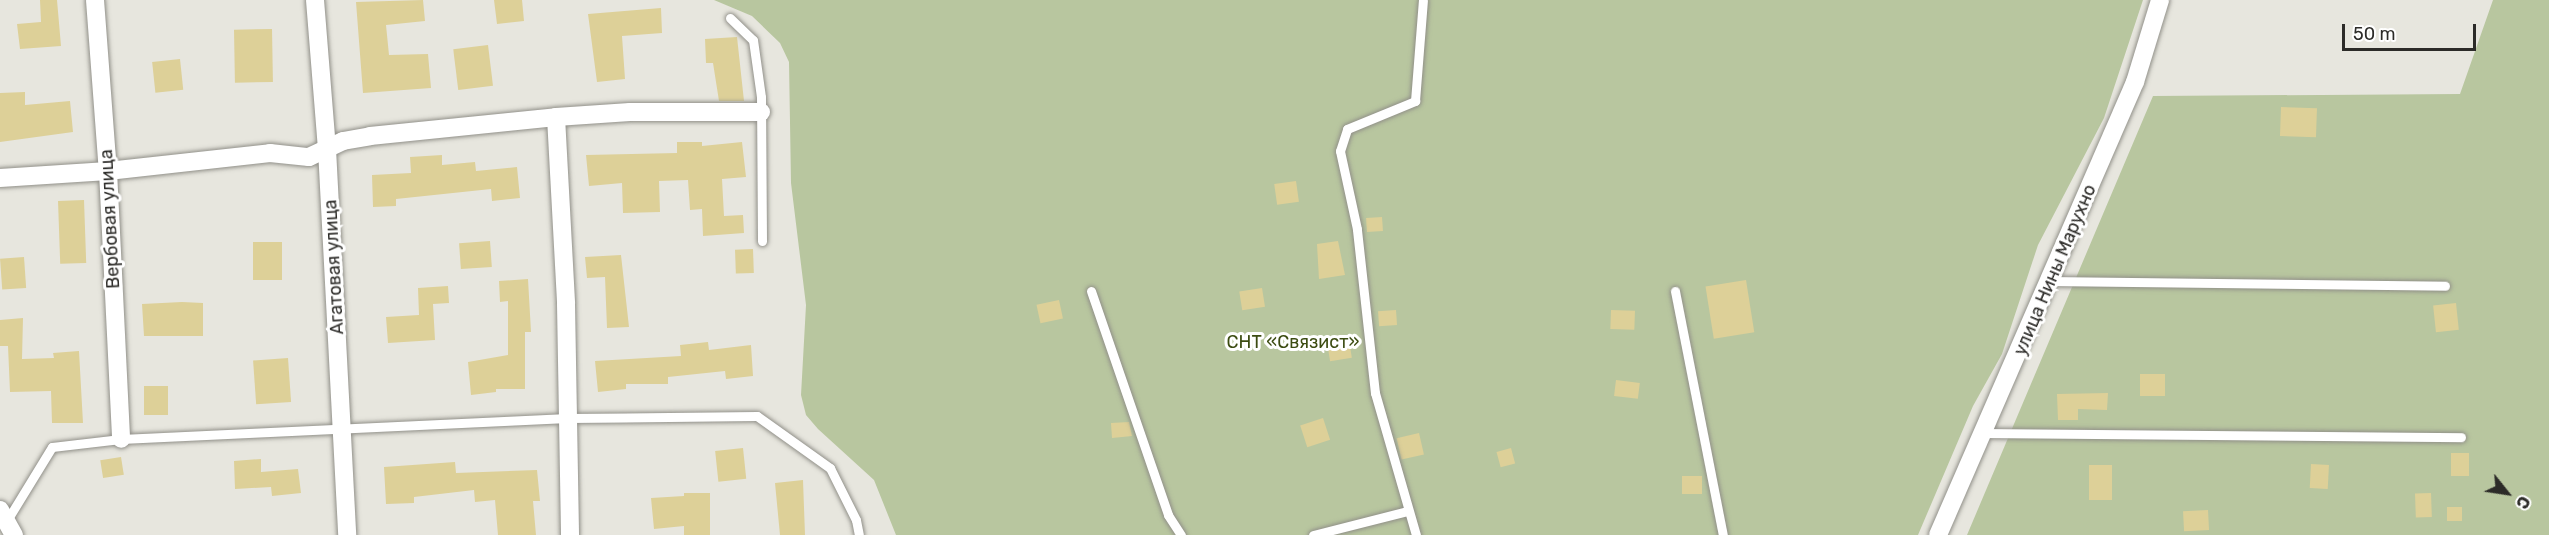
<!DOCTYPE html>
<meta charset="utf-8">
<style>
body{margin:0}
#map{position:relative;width:2549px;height:535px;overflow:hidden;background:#e7e6de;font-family:Rubik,sans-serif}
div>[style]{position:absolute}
.green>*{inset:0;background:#b8c69f}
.building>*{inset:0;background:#ddd098;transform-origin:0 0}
.roads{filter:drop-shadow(0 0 2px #919089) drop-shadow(0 0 2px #919089)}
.service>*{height:9px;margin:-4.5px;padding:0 4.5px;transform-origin:4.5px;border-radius:4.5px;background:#fff}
.minor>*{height:18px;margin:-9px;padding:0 9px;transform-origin:9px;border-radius:9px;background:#fff}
span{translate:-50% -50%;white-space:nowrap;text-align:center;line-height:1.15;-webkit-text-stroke:6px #fff;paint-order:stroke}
.street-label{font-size:18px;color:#2c2b28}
.park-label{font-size:18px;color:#3c4c12}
.north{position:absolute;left:2477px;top:463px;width:60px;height:60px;-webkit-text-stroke:4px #fff;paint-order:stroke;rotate:120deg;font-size:16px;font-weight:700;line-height:24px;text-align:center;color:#2c2b28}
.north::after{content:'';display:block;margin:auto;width:21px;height:27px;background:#2c2b28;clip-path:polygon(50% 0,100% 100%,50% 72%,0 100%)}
.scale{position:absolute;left:2342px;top:24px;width:134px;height:27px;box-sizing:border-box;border:3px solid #2c2b28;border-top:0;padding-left:8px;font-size:18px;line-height:21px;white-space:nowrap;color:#2c2b28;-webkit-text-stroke:4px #fff;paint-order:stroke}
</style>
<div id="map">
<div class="green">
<div style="clip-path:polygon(714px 0,2143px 0,2104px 118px,2038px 245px,2002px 354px,1973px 406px,1918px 535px,896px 535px,874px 480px,818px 429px,806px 415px,801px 395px,806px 305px,791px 183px,789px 62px,780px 43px,752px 16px)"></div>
<div style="clip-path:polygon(2493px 0,2549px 0,2549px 535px,1967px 535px,2153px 96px,2460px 94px)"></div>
</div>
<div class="building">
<div style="clip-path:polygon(40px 0,57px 0,61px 46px,20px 49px,17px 24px,41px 22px)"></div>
<div style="clip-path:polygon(423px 0,425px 21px,386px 25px,389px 55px,428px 54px,431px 88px,363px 93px,356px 2px)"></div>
<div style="clip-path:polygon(494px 0,522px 0,524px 21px,497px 24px)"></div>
<div style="clip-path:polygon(661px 8px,662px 33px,622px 36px,625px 79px,597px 82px,588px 14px)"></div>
<div style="left:272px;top:29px;width:53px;height:38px;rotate:89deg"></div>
<div style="clip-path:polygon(737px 37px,744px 101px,719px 101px,713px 63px,706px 63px,705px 39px)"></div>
<div style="left:488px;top:45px;width:41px;height:35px;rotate:83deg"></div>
<div style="left:180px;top:59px;width:31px;height:28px;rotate:84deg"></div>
<div style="clip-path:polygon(25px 92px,25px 105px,70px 101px,73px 132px,0 142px,0 93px)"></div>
<div style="left:2281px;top:107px;width:36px;height:29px;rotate:2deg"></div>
<div style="clip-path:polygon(677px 142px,702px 142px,702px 146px,742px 142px,746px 177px,722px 179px,724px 216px,743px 215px,744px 233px,703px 236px,702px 209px,690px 210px,688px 180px,659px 181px,660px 212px,623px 213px,622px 183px,589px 186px,586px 155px,677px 153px)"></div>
<div style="clip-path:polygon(442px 155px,442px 165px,475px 162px,476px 171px,517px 167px,520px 198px,492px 201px,491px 189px,396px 199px,396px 206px,373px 207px,372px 175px,411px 173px,410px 157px)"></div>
<div style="left:1296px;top:181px;width:21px;height:22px;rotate:82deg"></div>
<div style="left:84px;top:200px;width:63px;height:26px;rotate:88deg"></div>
<div style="left:1382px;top:217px;width:14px;height:16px;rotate:86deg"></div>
<div style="left:490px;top:241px;width:26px;height:31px;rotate:86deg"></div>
<div style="clip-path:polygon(1338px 241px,1345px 275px,1319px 279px,1317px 244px)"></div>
<div style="left:253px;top:242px;width:29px;height:38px"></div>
<div style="left:753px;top:249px;width:24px;height:18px;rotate:88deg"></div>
<div style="clip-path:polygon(621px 255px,629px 327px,607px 328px,605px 277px,587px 278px,585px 257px)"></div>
<div style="left:24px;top:257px;width:31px;height:24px;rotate:86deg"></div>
<div style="clip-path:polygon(528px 279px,531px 332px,525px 332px,525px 389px,496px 389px,496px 392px,471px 395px,468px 362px,508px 355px,508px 301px,500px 302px,499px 281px)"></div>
<div style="left:1746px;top:280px;width:53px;height:41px;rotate:81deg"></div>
<div style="clip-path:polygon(448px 286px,449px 303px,433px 304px,435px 340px,388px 343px,386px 317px,419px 315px,418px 288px)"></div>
<div style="left:1262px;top:288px;width:19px;height:23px;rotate:81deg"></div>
<div style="left:1059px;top:300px;width:19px;height:23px;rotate:78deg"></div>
<div style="clip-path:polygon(182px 302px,203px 303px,203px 336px,144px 336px,142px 304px)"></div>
<div style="left:2456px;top:303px;width:27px;height:23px;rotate:84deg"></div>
<div style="left:1396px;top:310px;width:15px;height:18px;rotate:86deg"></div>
<div style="left:1611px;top:310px;width:24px;height:19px;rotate:2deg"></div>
<div style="clip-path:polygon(23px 318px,22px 359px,54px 358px,53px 353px,79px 351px,83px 423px,52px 423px,51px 391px,10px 392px,8px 346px,0 346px,0 320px)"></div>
<div style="left:1349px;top:340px;width:18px;height:22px;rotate:81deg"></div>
<div style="clip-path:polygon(708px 342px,709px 350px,751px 345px,753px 376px,726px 379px,725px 371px,668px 377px,668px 384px,626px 384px,626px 389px,598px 392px,595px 361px,681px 356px,680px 345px)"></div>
<div style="left:288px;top:358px;width:44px;height:35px;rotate:86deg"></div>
<div style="left:2140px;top:374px;width:25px;height:22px"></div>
<div style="left:1616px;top:380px;width:24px;height:16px;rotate:7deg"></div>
<div style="left:144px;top:386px;width:24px;height:29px"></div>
<div style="clip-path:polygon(2108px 393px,2107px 410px,2078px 409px,2078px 420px,2058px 420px,2057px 394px)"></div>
<div style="left:1323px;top:418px;width:23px;height:24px;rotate:72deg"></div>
<div style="clip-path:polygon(1129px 422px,1132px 436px,1112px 438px,1111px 423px)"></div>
<div style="left:1419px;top:433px;width:22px;height:23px;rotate:77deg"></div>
<div style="left:743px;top:448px;width:31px;height:28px;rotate:84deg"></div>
<div style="left:1511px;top:448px;width:16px;height:15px;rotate:75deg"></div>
<div style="left:2451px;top:453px;width:18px;height:23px"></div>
<div style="left:121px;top:457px;width:18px;height:21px;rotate:81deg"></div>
<div style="clip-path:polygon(261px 459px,261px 472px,298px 469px,301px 493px,272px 496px,271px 487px,235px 489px,234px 461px)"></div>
<div style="clip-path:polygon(455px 462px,456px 473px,537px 470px,540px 501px,533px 501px,536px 535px,498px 535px,495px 500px,475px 502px,474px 490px,414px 497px,414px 503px,386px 504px,384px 467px)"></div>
<div style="left:2311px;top:464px;width:18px;height:24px;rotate:3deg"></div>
<div style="left:2112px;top:465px;width:35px;height:23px;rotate:90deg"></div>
<div style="left:1682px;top:476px;width:20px;height:18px"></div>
<div style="clip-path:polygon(803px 480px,805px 535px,780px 535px,775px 483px)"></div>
<div style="clip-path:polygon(684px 493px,710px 493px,710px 535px,684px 535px,684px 526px,654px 529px,651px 498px,684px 496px)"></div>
<div style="left:2431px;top:493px;width:24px;height:16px;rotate:88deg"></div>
<div style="left:2447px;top:507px;width:15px;height:14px"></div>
<div style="left:2208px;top:510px;width:20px;height:25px;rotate:87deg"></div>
</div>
<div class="roads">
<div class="service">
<div style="left:730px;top:18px;width:32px;rotate:44deg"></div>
<div style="left:753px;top:40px;width:58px;rotate:82deg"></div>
<div style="left:761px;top:97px;width:144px;rotate:89.6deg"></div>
<div style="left:2052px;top:281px;width:393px;rotate:0.7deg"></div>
<div style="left:1091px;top:291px;width:237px;rotate:71deg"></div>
<div style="left:1168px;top:515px;width:24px;rotate:57deg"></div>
<div style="left:1675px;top:291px;width:249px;rotate:78.9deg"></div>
<div style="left:1985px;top:433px;width:476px;rotate:0.5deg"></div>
<div style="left:6px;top:522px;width:88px;rotate:-58.5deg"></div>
<div style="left:52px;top:447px;width:69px;rotate:-6.6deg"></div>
<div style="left:121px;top:439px;width:447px;rotate:-2.7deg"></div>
<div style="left:568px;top:418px;width:189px;rotate:-0.6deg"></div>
<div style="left:757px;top:416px;width:90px;rotate:35.5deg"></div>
<div style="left:830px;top:468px;width:58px;rotate:63.4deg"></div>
<div style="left:856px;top:520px;width:15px;rotate:79deg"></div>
<div style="left:1313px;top:535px;width:98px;rotate:-14.2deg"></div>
<div style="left:1416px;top:535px;width:148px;rotate:-106.1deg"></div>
<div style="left:1375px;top:393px;width:165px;rotate:-96.3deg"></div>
<div style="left:1357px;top:229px;width:80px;rotate:-102.3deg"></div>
<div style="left:1340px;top:151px;width:23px;rotate:-72deg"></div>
<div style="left:1347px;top:129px;width:74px;rotate:-22.4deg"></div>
<div style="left:1415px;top:101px;width:101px;rotate:-85.5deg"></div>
</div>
<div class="minor">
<div style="left:95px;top:0;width:171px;rotate:85.7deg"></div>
<div style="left:108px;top:171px;width:268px;rotate:87.2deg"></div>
<div style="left:315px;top:0;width:149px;rotate:85.4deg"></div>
<div style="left:327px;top:149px;width:387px;rotate:87deg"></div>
<div style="left:556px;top:117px;width:187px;rotate:86.9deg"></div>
<div style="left:566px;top:304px;width:231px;rotate:89deg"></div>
<div style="left:0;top:178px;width:108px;rotate:-3.7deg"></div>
<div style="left:108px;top:171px;width:163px;rotate:-6.3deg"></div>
<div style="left:270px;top:153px;width:39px;rotate:6deg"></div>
<div style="left:309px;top:157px;width:38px;rotate:-25deg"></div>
<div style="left:343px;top:141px;width:27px;rotate:-10deg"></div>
<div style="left:370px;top:136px;width:187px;rotate:-5.8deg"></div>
<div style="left:556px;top:117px;width:74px;rotate:-3.9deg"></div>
<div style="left:630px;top:112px;width:131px"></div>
<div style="left:0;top:510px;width:29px;rotate:61deg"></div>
<div style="left:1938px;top:535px;width:494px;rotate:-66.5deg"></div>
<div style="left:2135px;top:82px;width:86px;rotate:-73deg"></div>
</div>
</div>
<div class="street-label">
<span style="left:110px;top:219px;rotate:-93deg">Вербовая улица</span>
<span style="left:334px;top:267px;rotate:-93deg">Агатовая улица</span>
<span style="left:2055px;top:270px;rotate:-67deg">улица Нины Марухно</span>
</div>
<div class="park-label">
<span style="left:1293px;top:342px">СНТ «Связист»</span>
</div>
<div class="north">С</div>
<div class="scale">50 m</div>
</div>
